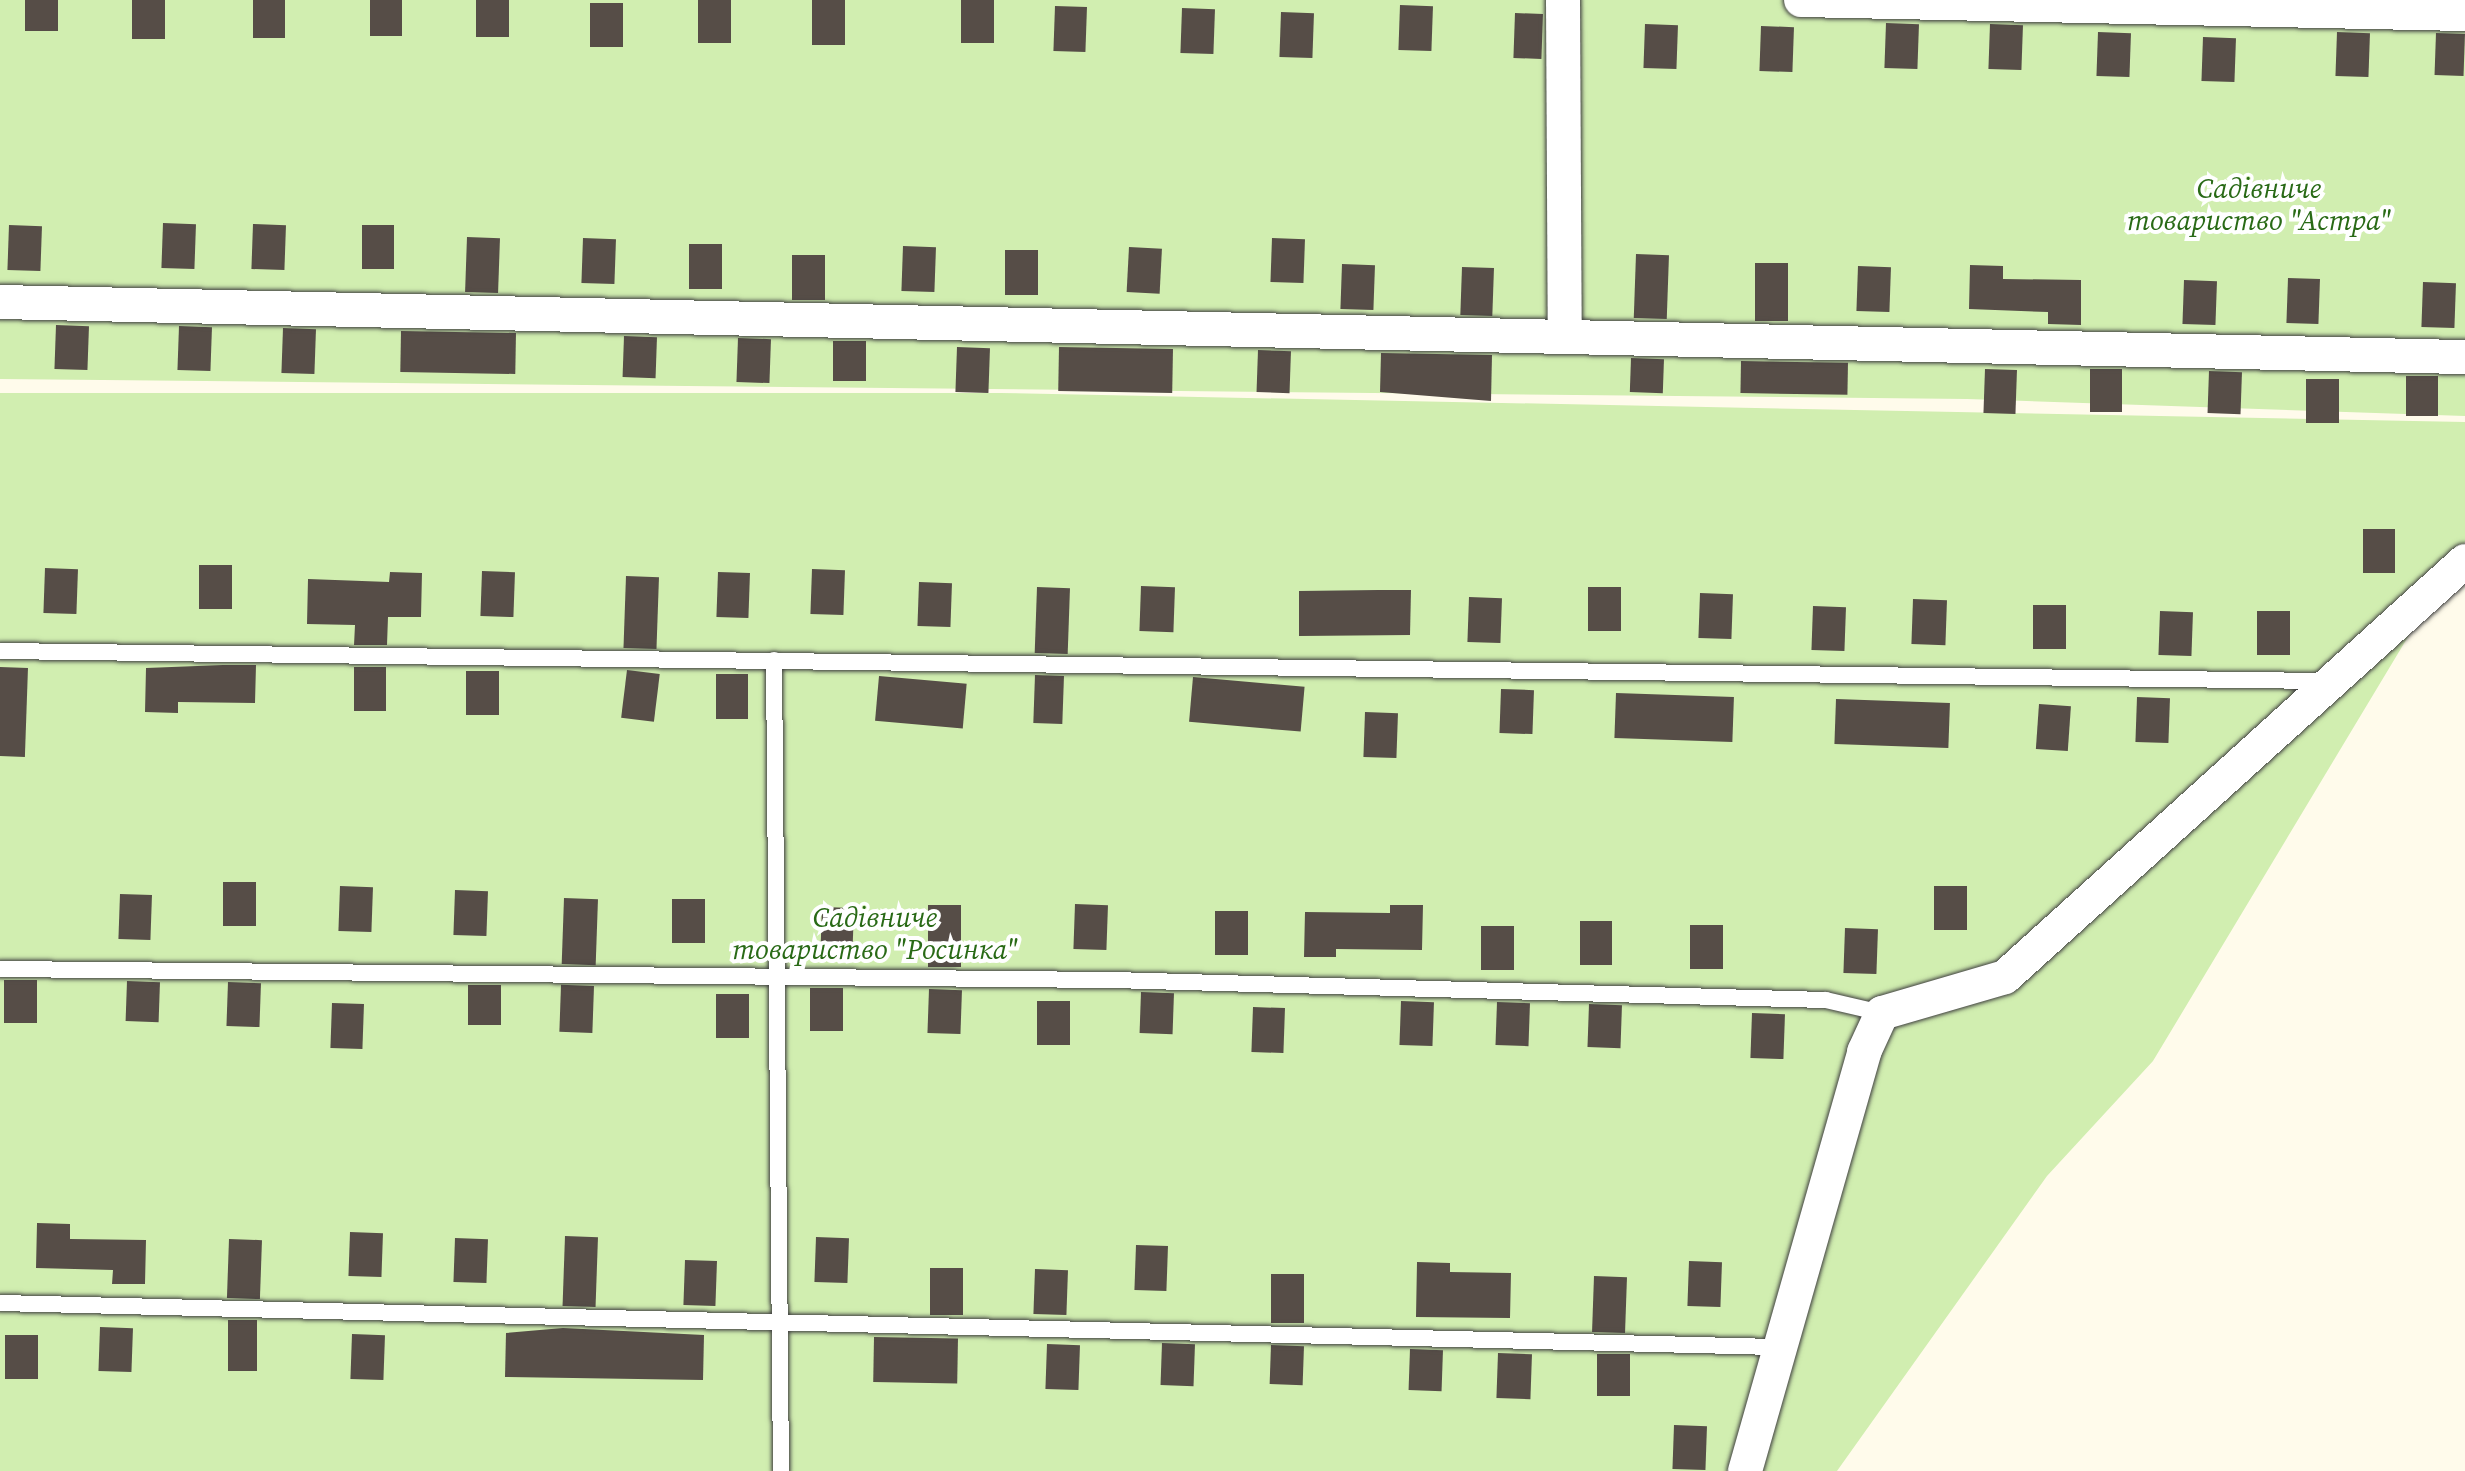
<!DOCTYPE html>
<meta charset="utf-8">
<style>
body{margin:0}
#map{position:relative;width:2465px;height:1471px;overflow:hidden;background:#fffbeb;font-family:"Source Serif 4",serif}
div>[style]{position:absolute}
.green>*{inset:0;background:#d1eeb0}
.building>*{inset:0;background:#564d47;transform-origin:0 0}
.roads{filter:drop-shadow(0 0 2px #3f3f3f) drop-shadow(0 0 2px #3f3f3f)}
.service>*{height:16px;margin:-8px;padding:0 8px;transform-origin:8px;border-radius:8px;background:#fff}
.minor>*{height:34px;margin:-17px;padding:0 17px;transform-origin:17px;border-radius:17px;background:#fff}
span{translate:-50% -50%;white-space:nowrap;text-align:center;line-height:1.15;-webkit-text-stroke:8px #fff;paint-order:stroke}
.park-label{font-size:28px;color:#296a16;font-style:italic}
</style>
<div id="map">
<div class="green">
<div style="clip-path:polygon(0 0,2465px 0,2465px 416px,1967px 399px,0 379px)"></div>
<div style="clip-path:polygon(0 393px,1000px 393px,2465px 422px,2465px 542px,2153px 1061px,2047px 1176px,1837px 1471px,0 1471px)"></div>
</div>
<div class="building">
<div style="left:25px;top:0;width:33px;height:31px"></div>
<div style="left:132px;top:0;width:33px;height:39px"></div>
<div style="left:253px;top:0;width:32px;height:38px"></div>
<div style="left:370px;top:0;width:32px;height:36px"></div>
<div style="left:476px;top:0;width:33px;height:37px"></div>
<div style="left:698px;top:0;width:33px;height:43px"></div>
<div style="left:812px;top:0;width:33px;height:45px"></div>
<div style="left:961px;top:0;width:33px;height:43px"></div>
<div style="left:590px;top:3px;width:33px;height:44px"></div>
<div style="left:1400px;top:5px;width:33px;height:45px;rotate:2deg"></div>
<div style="left:1055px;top:6px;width:32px;height:45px;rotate:2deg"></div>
<div style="left:1182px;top:8px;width:33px;height:45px;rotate:2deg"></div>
<div style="left:1281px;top:12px;width:33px;height:45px;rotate:2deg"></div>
<div style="left:1515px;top:13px;width:28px;height:45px;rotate:2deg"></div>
<div style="left:1886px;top:23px;width:33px;height:45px;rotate:2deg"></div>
<div style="left:1645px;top:24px;width:33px;height:44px;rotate:2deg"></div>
<div style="left:1990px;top:24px;width:33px;height:45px;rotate:2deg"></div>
<div style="left:1761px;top:26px;width:33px;height:45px;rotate:2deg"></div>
<div style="left:2098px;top:32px;width:33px;height:44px;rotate:2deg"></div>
<div style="left:2337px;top:32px;width:33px;height:44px;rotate:2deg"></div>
<div style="left:2436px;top:33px;width:29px;height:42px;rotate:2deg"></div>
<div style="left:2203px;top:37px;width:33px;height:44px;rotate:2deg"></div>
<div style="left:163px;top:223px;width:33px;height:45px;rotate:2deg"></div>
<div style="left:253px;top:224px;width:33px;height:45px;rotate:2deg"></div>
<div style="left:9px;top:225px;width:33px;height:45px;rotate:2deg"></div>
<div style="left:362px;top:225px;width:32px;height:44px"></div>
<div style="left:467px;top:237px;width:33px;height:55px;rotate:2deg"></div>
<div style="left:583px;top:238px;width:33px;height:45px;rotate:2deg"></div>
<div style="left:1272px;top:238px;width:33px;height:44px;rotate:2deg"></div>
<div style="left:689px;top:244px;width:33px;height:45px"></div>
<div style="left:903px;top:246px;width:33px;height:45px;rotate:2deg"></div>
<div style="left:1129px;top:247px;width:33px;height:45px;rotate:3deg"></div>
<div style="left:1005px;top:250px;width:33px;height:45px"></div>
<div style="left:1636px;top:254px;width:33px;height:64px;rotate:2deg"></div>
<div style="left:792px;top:255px;width:33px;height:45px"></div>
<div style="left:1755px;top:263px;width:33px;height:58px"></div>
<div style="left:1342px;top:264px;width:33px;height:45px;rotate:2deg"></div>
<div style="clip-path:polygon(1970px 265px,2003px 266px,2003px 279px,2081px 280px,2081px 325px,2048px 324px,2048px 312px,1969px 309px)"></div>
<div style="left:1858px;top:266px;width:33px;height:45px;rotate:2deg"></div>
<div style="left:1462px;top:267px;width:32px;height:48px;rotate:2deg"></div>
<div style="left:2288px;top:278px;width:32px;height:45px;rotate:2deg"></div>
<div style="left:2184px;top:280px;width:33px;height:44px;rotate:2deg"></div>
<div style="left:2423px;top:282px;width:33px;height:45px;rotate:2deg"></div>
<div style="left:56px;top:325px;width:33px;height:44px;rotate:2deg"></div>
<div style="left:179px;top:326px;width:33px;height:44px;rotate:2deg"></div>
<div style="left:283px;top:328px;width:33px;height:45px;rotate:2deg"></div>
<div style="left:401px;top:331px;width:115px;height:41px;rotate:1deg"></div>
<div style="left:624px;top:336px;width:33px;height:41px;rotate:2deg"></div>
<div style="left:738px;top:338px;width:33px;height:44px;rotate:2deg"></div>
<div style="left:833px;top:341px;width:33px;height:40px"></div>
<div style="left:957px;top:347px;width:33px;height:45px;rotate:2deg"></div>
<div style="left:1059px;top:347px;width:114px;height:44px;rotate:1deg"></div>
<div style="left:1258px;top:350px;width:33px;height:42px;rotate:2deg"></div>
<div style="clip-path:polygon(1381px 353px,1492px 355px,1491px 401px,1380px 392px)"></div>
<div style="left:1631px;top:358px;width:33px;height:34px;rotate:2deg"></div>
<div style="left:1741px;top:361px;width:107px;height:32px;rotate:1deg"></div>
<div style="left:1985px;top:369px;width:32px;height:44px;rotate:2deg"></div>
<div style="left:2090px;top:369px;width:32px;height:43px"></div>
<div style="left:2209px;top:371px;width:33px;height:42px;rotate:2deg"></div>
<div style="left:2406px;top:376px;width:32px;height:40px"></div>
<div style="left:2306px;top:379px;width:33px;height:44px"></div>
<div style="left:2363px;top:529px;width:32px;height:44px"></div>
<div style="left:199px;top:565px;width:33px;height:44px"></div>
<div style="left:45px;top:568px;width:33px;height:45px;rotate:2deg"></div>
<div style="left:812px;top:569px;width:33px;height:45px;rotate:2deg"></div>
<div style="left:482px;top:571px;width:33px;height:45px;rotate:2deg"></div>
<div style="clip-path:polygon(390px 572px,422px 573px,421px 617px,388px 617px,387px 645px,354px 645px,355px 625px,307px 624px,308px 579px,389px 582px)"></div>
<div style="left:718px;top:572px;width:32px;height:45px;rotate:2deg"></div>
<div style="left:626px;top:576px;width:33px;height:72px;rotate:2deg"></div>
<div style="left:919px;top:582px;width:33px;height:44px;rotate:2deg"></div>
<div style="left:1141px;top:586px;width:34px;height:45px;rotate:2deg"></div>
<div style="left:1037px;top:587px;width:33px;height:66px;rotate:2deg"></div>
<div style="left:1588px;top:587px;width:33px;height:44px"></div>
<div style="clip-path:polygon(1378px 590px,1411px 590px,1410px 635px,1299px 636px,1299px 591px)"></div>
<div style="left:1700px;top:593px;width:33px;height:45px;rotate:2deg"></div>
<div style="left:1469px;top:597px;width:33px;height:45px;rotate:2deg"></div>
<div style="left:1913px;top:599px;width:34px;height:45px;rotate:2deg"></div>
<div style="left:2033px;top:605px;width:33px;height:44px"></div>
<div style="left:1813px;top:606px;width:33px;height:44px;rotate:2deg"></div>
<div style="left:2160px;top:611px;width:33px;height:44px;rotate:2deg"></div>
<div style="left:2257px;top:611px;width:33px;height:44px"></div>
<div style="clip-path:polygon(223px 665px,256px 665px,255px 703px,178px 702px,178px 713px,145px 712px,146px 668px)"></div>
<div style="left:0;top:667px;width:28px;height:89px;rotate:2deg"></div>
<div style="left:354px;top:667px;width:32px;height:44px"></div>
<div style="left:627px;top:670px;width:33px;height:48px;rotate:7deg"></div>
<div style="left:466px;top:671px;width:33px;height:44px"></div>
<div style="left:716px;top:674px;width:32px;height:45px"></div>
<div style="left:1035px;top:675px;width:29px;height:48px;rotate:2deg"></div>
<div style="left:879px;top:676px;width:88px;height:45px;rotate:5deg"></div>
<div style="left:1193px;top:677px;width:112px;height:45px;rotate:5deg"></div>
<div style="left:1501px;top:689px;width:33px;height:44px;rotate:2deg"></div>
<div style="left:1616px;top:693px;width:118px;height:45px;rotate:2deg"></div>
<div style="left:2137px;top:697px;width:33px;height:45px;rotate:2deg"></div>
<div style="left:1836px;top:699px;width:114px;height:45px;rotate:2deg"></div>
<div style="left:2039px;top:704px;width:32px;height:45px;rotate:4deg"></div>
<div style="left:1365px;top:712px;width:33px;height:45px;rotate:2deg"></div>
<div style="left:223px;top:882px;width:33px;height:44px"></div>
<div style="left:340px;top:886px;width:33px;height:45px;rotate:2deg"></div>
<div style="left:1934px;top:886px;width:33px;height:44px"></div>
<div style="left:455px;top:890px;width:33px;height:45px;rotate:2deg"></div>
<div style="left:120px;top:894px;width:32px;height:45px;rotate:2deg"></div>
<div style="left:564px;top:898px;width:34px;height:66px;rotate:2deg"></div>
<div style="left:672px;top:899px;width:33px;height:44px"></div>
<div style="left:1075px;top:904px;width:33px;height:45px;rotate:2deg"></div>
<div style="left:928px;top:905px;width:33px;height:62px"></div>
<div style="clip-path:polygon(1390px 905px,1423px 905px,1422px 950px,1336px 949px,1336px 957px,1304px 957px,1305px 912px,1390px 913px)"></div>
<div style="left:822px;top:907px;width:32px;height:44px;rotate:2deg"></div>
<div style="left:1215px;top:911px;width:33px;height:44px"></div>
<div style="left:1580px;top:921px;width:32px;height:44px"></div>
<div style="left:1690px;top:925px;width:33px;height:44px"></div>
<div style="left:1481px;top:926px;width:33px;height:44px"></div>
<div style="left:1845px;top:928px;width:33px;height:45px;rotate:2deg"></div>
<div style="left:4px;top:980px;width:33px;height:43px"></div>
<div style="left:127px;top:981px;width:33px;height:40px;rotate:2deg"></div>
<div style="left:228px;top:982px;width:33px;height:44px;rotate:2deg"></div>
<div style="left:468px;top:985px;width:33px;height:40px"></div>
<div style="left:594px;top:986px;width:47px;height:33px;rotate:92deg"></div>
<div style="left:810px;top:988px;width:33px;height:43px"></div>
<div style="left:929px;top:989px;width:33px;height:44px;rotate:2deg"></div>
<div style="left:1141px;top:992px;width:33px;height:41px;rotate:2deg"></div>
<div style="left:716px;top:994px;width:33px;height:44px"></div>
<div style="left:1037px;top:1001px;width:33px;height:44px"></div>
<div style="left:1401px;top:1001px;width:33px;height:44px;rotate:2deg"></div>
<div style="left:1497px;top:1002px;width:33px;height:43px;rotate:2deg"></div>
<div style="left:332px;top:1003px;width:32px;height:45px;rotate:2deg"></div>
<div style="left:1589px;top:1004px;width:33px;height:43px;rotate:2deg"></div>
<div style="left:1253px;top:1007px;width:32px;height:45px;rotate:2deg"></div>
<div style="left:1752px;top:1013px;width:33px;height:45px;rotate:2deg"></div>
<div style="clip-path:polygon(37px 1223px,70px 1224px,70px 1239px,146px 1240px,145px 1284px,112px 1284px,113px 1270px,36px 1268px)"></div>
<div style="left:350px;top:1232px;width:33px;height:44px;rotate:2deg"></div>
<div style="left:565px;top:1236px;width:33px;height:70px;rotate:2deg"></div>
<div style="left:816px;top:1237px;width:33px;height:45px;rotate:2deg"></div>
<div style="left:455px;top:1238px;width:33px;height:44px;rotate:2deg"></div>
<div style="left:229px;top:1239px;width:33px;height:59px;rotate:2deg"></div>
<div style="left:1136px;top:1245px;width:32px;height:45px;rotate:2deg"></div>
<div style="left:685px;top:1260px;width:32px;height:45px;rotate:2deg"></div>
<div style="left:1689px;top:1261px;width:33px;height:45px;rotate:2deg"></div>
<div style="clip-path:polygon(1417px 1262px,1450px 1263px,1450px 1272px,1511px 1273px,1510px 1318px,1416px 1317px)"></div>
<div style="left:930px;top:1268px;width:33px;height:47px"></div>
<div style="left:1035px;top:1269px;width:33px;height:45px;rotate:2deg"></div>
<div style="left:1271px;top:1274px;width:33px;height:49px"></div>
<div style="left:1594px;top:1276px;width:33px;height:56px;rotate:2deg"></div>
<div style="left:228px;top:1320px;width:29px;height:51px"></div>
<div style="left:100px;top:1327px;width:33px;height:44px;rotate:2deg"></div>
<div style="clip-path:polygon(563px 1328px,704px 1335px,703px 1380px,505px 1377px,506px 1333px)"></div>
<div style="left:352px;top:1334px;width:33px;height:45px;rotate:2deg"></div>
<div style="left:5px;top:1335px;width:33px;height:44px"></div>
<div style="left:874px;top:1337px;width:84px;height:45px;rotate:1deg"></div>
<div style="left:1162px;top:1343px;width:33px;height:42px;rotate:2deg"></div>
<div style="left:1047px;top:1344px;width:33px;height:45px;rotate:2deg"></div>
<div style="left:1271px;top:1345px;width:33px;height:39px;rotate:2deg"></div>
<div style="left:1410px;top:1349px;width:33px;height:41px;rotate:2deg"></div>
<div style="left:1498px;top:1353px;width:34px;height:45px;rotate:2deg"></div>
<div style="left:1597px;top:1354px;width:33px;height:42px"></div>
<div style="left:1674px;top:1425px;width:33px;height:44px;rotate:2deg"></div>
</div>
<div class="roads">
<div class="service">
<div style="left:0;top:651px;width:2326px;rotate:0.74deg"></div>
<div style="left:774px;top:660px;width:811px;rotate:89.51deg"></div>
<div style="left:0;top:969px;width:1113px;rotate:0.57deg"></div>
<div style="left:1113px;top:980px;width:713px;rotate:1.61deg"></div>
<div style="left:1826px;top:1000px;width:57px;rotate:13.1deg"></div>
<div style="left:0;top:1303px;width:1778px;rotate:1.42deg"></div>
</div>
<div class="minor">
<div style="left:1563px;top:0;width:336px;rotate:89.7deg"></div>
<div style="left:1801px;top:0;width:664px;rotate:1.21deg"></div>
<div style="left:0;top:302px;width:2466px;rotate:1.28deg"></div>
<div style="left:1745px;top:1471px;width:436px;rotate:-74.1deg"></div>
<div style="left:1864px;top:1052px;width:43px;rotate:-65.2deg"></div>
<div style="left:1882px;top:1013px;width:128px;rotate:-16.3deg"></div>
<div style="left:2005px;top:977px;width:620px;rotate:-42.12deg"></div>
</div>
</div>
<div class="park-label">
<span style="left:2259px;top:204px">Садівниче<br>товариство "Астра"</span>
<span style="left:875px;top:933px">Садівниче<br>товариство "Росинка"</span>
</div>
</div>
